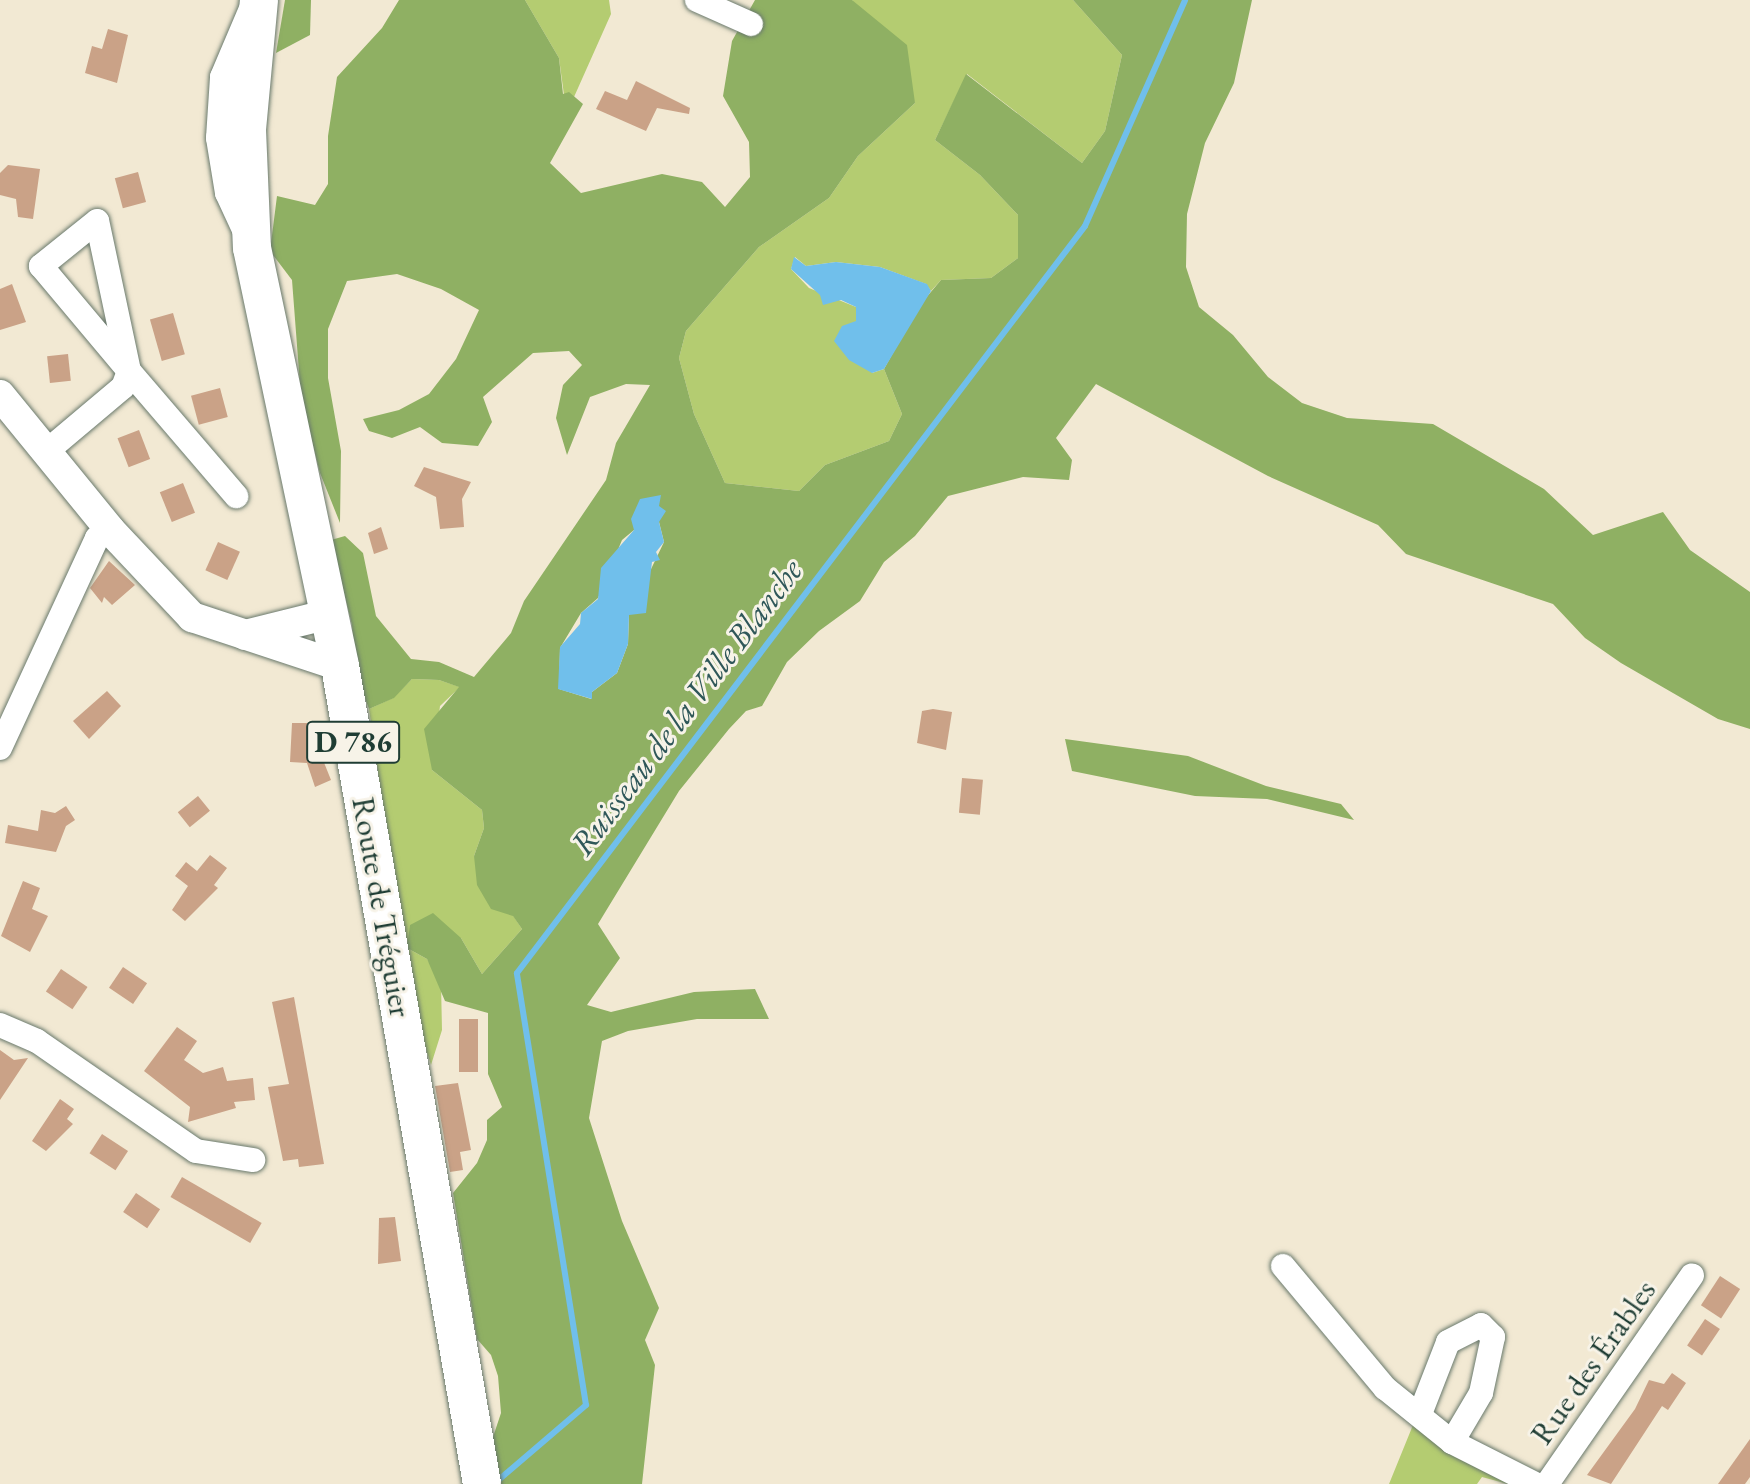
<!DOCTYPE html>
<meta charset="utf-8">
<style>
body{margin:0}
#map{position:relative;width:1750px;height:1484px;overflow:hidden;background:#f2e9d3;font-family:"EB Garamond",serif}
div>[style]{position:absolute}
.green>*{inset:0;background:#b4cc71}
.forest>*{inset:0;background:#8fb063}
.water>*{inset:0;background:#70bfeb}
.stream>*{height:6px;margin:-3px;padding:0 3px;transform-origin:3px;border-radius:3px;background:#70bfeb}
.building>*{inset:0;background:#caa287;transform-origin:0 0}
.roads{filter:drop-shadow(0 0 2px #69796c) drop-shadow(0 0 2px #69796c)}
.minor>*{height:24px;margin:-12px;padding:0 12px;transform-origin:12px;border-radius:12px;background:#fff}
.tertiary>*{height:30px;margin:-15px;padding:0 15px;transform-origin:15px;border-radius:15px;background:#fff}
.primary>*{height:38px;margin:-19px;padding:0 19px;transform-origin:19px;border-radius:19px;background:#fff}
span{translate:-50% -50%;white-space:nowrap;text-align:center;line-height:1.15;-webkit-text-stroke:6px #f7f3e8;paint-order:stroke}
.shield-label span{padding:2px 6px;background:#f7f3e8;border:2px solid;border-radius:6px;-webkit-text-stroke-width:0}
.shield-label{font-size:30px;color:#1f3d34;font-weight:700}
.street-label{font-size:32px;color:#1f3d34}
.water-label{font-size:34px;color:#2f5759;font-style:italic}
</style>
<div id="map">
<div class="green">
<div style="clip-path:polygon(525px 0,609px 0,611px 14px,574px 97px,564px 95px,559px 58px)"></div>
<div style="clip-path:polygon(852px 0,1073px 0,1122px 55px,1105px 131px,1082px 163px,967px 74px,935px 140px,980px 175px,1018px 215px,1018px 258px,991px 278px,941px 280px,931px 291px,926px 284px,880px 267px,836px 262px,806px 266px,795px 257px,791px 269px,809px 288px,856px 307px,872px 373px,884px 369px,902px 414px,889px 441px,825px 465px,799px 491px,725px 483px,694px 414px,679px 358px,686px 331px,759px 247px,829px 198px,858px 156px,915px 103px)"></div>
<div style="clip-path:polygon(412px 679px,439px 680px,460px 687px,440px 706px,432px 770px,482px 810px,484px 828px,474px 856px,522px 929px,482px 974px,461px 938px,407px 948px,427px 959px,441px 983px,442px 1030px,431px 1065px,416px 1017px,400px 928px,369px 709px,393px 698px)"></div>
<div style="clip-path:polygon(1413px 1425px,1510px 1482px,1508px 1484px,1482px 1477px,1477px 1484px,1389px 1484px)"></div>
</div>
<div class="forest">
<div style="clip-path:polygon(285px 0,311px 0,310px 35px,276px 53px)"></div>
<div style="clip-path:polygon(evenodd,399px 0,525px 0,559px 58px,563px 94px,569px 92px,583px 104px,550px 163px,581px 193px,662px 174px,702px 182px,725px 207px,750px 177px,749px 142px,723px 96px,732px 41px,755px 0,852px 0,907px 45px,915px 103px,858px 156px,829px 198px,759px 247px,686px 331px,679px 358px,694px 414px,725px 483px,799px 491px,825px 465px,889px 441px,902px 414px,884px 369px,919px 306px,941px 280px,991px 278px,1018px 258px,1018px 215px,980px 175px,935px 140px,966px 74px,1082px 163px,1105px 131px,1122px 55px,1073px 0,1252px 0,1234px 83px,1205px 143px,1187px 214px,1186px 267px,1199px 307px,1233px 335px,1268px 377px,1302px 403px,1347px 418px,1433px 424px,1544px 489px,1593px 535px,1663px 512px,1690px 550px,1750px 592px,1750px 729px,1718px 719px,1621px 663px,1585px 638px,1553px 604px,1406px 554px,1378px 525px,1268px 476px,1096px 384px,1056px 438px,1072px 460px,1069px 480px,1023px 477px,948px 496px,915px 536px,884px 562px,860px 601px,819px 631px,787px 662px,762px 706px,746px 711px,729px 729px,679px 791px,598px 924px,620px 958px,587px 1005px,611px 1012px,694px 992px,755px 989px,769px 1019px,697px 1019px,628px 1031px,602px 1041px,589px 1118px,622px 1221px,659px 1308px,645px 1340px,655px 1365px,642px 1484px,499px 1484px,491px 1443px,501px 1413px,498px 1376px,491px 1355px,477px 1339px,453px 1193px,477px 1163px,487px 1140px,487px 1120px,502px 1107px,488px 1074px,488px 1013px,445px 1001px,427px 959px,407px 948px,410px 925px,433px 913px,461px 938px,482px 974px,522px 929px,513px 916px,491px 909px,477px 885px,474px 856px,484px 828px,482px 810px,432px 770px,424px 729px,459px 687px,439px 680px,412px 679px,394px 698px,369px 709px,355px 671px,352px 625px,331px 540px,345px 536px,363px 553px,376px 616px,411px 659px,439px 662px,474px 677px,511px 633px,524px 601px,606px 480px,616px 443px,650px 385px,626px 384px,590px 397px,567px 455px,556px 418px,563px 385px,582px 365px,569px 351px,533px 353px,483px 397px,492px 422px,478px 446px,442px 443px,420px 427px,392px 438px,369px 431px,363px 419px,399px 410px,429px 394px,456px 359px,479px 310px,441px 289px,397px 274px,347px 281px,328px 329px,328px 378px,341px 451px,340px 523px,320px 473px,301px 398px,292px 280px,270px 251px,277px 196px,315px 205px,328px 184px,328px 136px,337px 77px,382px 28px,399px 0,659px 522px,664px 542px,629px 615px,628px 644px,617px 673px,592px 692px,591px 699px,559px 689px,560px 648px,581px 613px,598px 598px,622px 540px,634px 530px,659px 522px)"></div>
<div style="clip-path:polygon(1065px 739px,1188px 756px,1266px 786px,1341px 804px,1354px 820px,1267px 799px,1195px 796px,1072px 771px)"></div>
</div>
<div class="water">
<div style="clip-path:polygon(794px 257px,806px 266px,836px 262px,880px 267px,927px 284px,931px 291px,884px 369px,872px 373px,849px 360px,834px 341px,842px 326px,856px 321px,856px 307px,841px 300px,823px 305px,820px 295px,791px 269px)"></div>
<div style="clip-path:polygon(661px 495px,659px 506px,666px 511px,659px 522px,664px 542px,656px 552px,660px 560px,652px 562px,646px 613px,629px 615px,628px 644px,617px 673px,592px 692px,592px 699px,558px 689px,560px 647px,580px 624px,581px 613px,598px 599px,601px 568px,634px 530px,631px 519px,640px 499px)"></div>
</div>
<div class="stream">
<div style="left:495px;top:1483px;width:120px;rotate:-40.6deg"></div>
<div style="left:586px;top:1405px;width:437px;rotate:-99.1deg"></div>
<div style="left:517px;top:973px;width:938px;rotate:-52.75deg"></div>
<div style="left:1085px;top:226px;width:247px;rotate:-66.1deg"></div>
</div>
<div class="building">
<div style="clip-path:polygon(108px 29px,128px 35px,117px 83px,85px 73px,92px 46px,102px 49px)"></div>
<div style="clip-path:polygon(636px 81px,690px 108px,689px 114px,657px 108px,646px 131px,596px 109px,605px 91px,627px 100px)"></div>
<div style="clip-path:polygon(8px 165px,40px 169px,33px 219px,18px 217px,16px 199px,0 195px,0 173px)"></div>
<div style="left:138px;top:172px;width:31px;height:24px;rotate:75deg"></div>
<div style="clip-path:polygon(12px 284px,26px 322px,0 330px,0 289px)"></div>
<div style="left:173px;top:313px;width:43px;height:24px;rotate:74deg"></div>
<div style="left:68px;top:354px;width:27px;height:21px;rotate:84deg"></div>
<div style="left:220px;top:388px;width:30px;height:30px;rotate:75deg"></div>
<div style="left:139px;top:430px;width:31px;height:23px;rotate:69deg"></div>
<div style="clip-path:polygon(424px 467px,471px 482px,462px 499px,464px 527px,440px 529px,436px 497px,414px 486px)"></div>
<div style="left:183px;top:483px;width:32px;height:25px;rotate:68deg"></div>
<div style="clip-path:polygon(381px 527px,388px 549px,374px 554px,368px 533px)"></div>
<div style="left:218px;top:542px;width:24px;height:31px;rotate:24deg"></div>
<div style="clip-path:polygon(109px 561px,135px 585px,112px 605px,104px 597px,102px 603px,90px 588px)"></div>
<div style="clip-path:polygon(107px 691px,121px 706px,89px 739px,73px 721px)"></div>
<div style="clip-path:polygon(933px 709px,952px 712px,946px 750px,917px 743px,922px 711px)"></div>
<div style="clip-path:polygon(292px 723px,310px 723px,308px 754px,319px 750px,331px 780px,315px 787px,307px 763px,290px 762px)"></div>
<div style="left:962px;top:778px;width:21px;height:35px;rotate:5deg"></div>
<div style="left:198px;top:796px;width:19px;height:26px;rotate:51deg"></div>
<div style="clip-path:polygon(66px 806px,75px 820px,66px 826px,56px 852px,5px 843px,8px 825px,38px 831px,41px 810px,55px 813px)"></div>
<div style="clip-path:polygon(210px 855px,227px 868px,214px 885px,218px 888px,185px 921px,172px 910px,188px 886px,175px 876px,186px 862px,197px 871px)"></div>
<div style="clip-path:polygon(23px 881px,40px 888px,32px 909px,48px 916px,30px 952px,1px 936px)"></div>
<div style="left:123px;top:967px;width:29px;height:25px;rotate:34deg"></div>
<div style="left:61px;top:969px;width:32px;height:27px;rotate:34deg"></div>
<div style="clip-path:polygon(294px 997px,324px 1164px,299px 1167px,298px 1159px,283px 1161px,268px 1087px,289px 1084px,272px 1002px)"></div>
<div style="left:459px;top:1019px;width:19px;height:53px"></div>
<div style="clip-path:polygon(177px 1027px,197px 1041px,184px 1060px,203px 1073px,223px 1067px,227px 1081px,253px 1078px,255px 1100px,234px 1102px,236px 1108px,188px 1122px,190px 1107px,144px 1071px)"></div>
<div style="clip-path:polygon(0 1050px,14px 1060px,28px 1058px,0 1100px)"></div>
<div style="clip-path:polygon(458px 1083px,471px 1150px,460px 1152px,463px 1170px,450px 1172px,435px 1086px)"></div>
<div style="clip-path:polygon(60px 1099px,74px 1109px,67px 1119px,73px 1124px,46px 1151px,32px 1141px)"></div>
<div style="left:102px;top:1134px;width:31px;height:23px;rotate:33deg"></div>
<div style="left:182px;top:1177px;width:92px;height:23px;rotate:30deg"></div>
<div style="left:136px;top:1193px;width:29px;height:23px;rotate:34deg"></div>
<div style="clip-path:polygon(395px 1217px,401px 1261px,378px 1264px,379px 1218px)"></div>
<div style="left:1720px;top:1276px;width:24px;height:35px;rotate:33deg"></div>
<div style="left:1705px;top:1319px;width:18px;height:32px;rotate:34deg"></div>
<div style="clip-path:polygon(1672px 1373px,1686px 1383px,1668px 1410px,1662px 1406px,1611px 1484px,1587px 1475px,1635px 1409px,1649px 1380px,1664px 1384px)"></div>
<div style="clip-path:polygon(1750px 1439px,1750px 1477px,1745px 1484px,1718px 1484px)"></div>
</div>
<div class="roads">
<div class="minor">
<div style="left:697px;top:0;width:59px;rotate:24deg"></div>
<div style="left:245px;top:232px;width:43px;rotate:-114.8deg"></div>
<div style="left:227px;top:193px;width:56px;rotate:-99.3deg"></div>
<div style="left:218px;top:138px;width:61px;rotate:-86.2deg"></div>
<div style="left:222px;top:77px;width:72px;rotate:-67deg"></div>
<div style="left:47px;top:451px;width:99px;rotate:-40.1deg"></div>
<div style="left:123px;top:387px;width:17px;rotate:-69deg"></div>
<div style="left:129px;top:371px;width:153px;rotate:-102deg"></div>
<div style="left:97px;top:221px;width:72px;rotate:141.2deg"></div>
<div style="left:41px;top:266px;width:137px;rotate:50deg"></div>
<div style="left:129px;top:371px;width:165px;rotate:49.4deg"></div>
<div style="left:0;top:748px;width:231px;rotate:-65.2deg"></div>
<div style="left:97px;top:538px;width:15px;rotate:-32deg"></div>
<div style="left:0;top:1025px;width:40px;rotate:23.4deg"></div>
<div style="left:37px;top:1041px;width:193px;rotate:34.7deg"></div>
<div style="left:196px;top:1151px;width:58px;rotate:9deg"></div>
<div style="left:1283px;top:1266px;width:159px;rotate:50.1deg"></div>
<div style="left:1385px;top:1388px;width:86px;rotate:38.9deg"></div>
<div style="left:1452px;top:1442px;width:93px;rotate:26.8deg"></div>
<div style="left:1420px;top:1414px;width:77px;rotate:-68.7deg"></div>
<div style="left:1448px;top:1342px;width:37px;rotate:-27deg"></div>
<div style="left:1481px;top:1325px;width:17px;rotate:45deg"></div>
<div style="left:1493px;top:1337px;width:57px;rotate:102.1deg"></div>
<div style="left:1481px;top:1393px;width:57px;rotate:120.6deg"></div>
<div style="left:1547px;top:1484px;width:254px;rotate:-55.2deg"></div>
</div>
<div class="tertiary">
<div style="left:0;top:395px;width:174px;rotate:50.8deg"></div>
<div style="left:110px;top:530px;width:120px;rotate:46.7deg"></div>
<div style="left:192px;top:617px;width:156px;rotate:18.3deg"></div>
<div style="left:245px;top:635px;width:87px;rotate:-14deg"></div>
</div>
<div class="primary">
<div style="left:259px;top:0;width:131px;rotate:95.3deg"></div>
<div style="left:247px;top:130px;width:118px;rotate:87.6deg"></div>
<div style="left:252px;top:248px;width:427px;rotate:78.1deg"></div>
<div style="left:340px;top:666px;width:830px;rotate:80.15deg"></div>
</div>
</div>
<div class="shield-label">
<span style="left:353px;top:742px">D 786</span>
</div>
<div class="street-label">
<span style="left:382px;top:907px;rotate:80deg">Route de Tréguier</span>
<span style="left:1593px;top:1362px;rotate:-55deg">Rue des Érables</span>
</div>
<div class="water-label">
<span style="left:686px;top:707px;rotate:-53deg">Ruisseau de la Ville Blanche</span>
</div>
</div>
